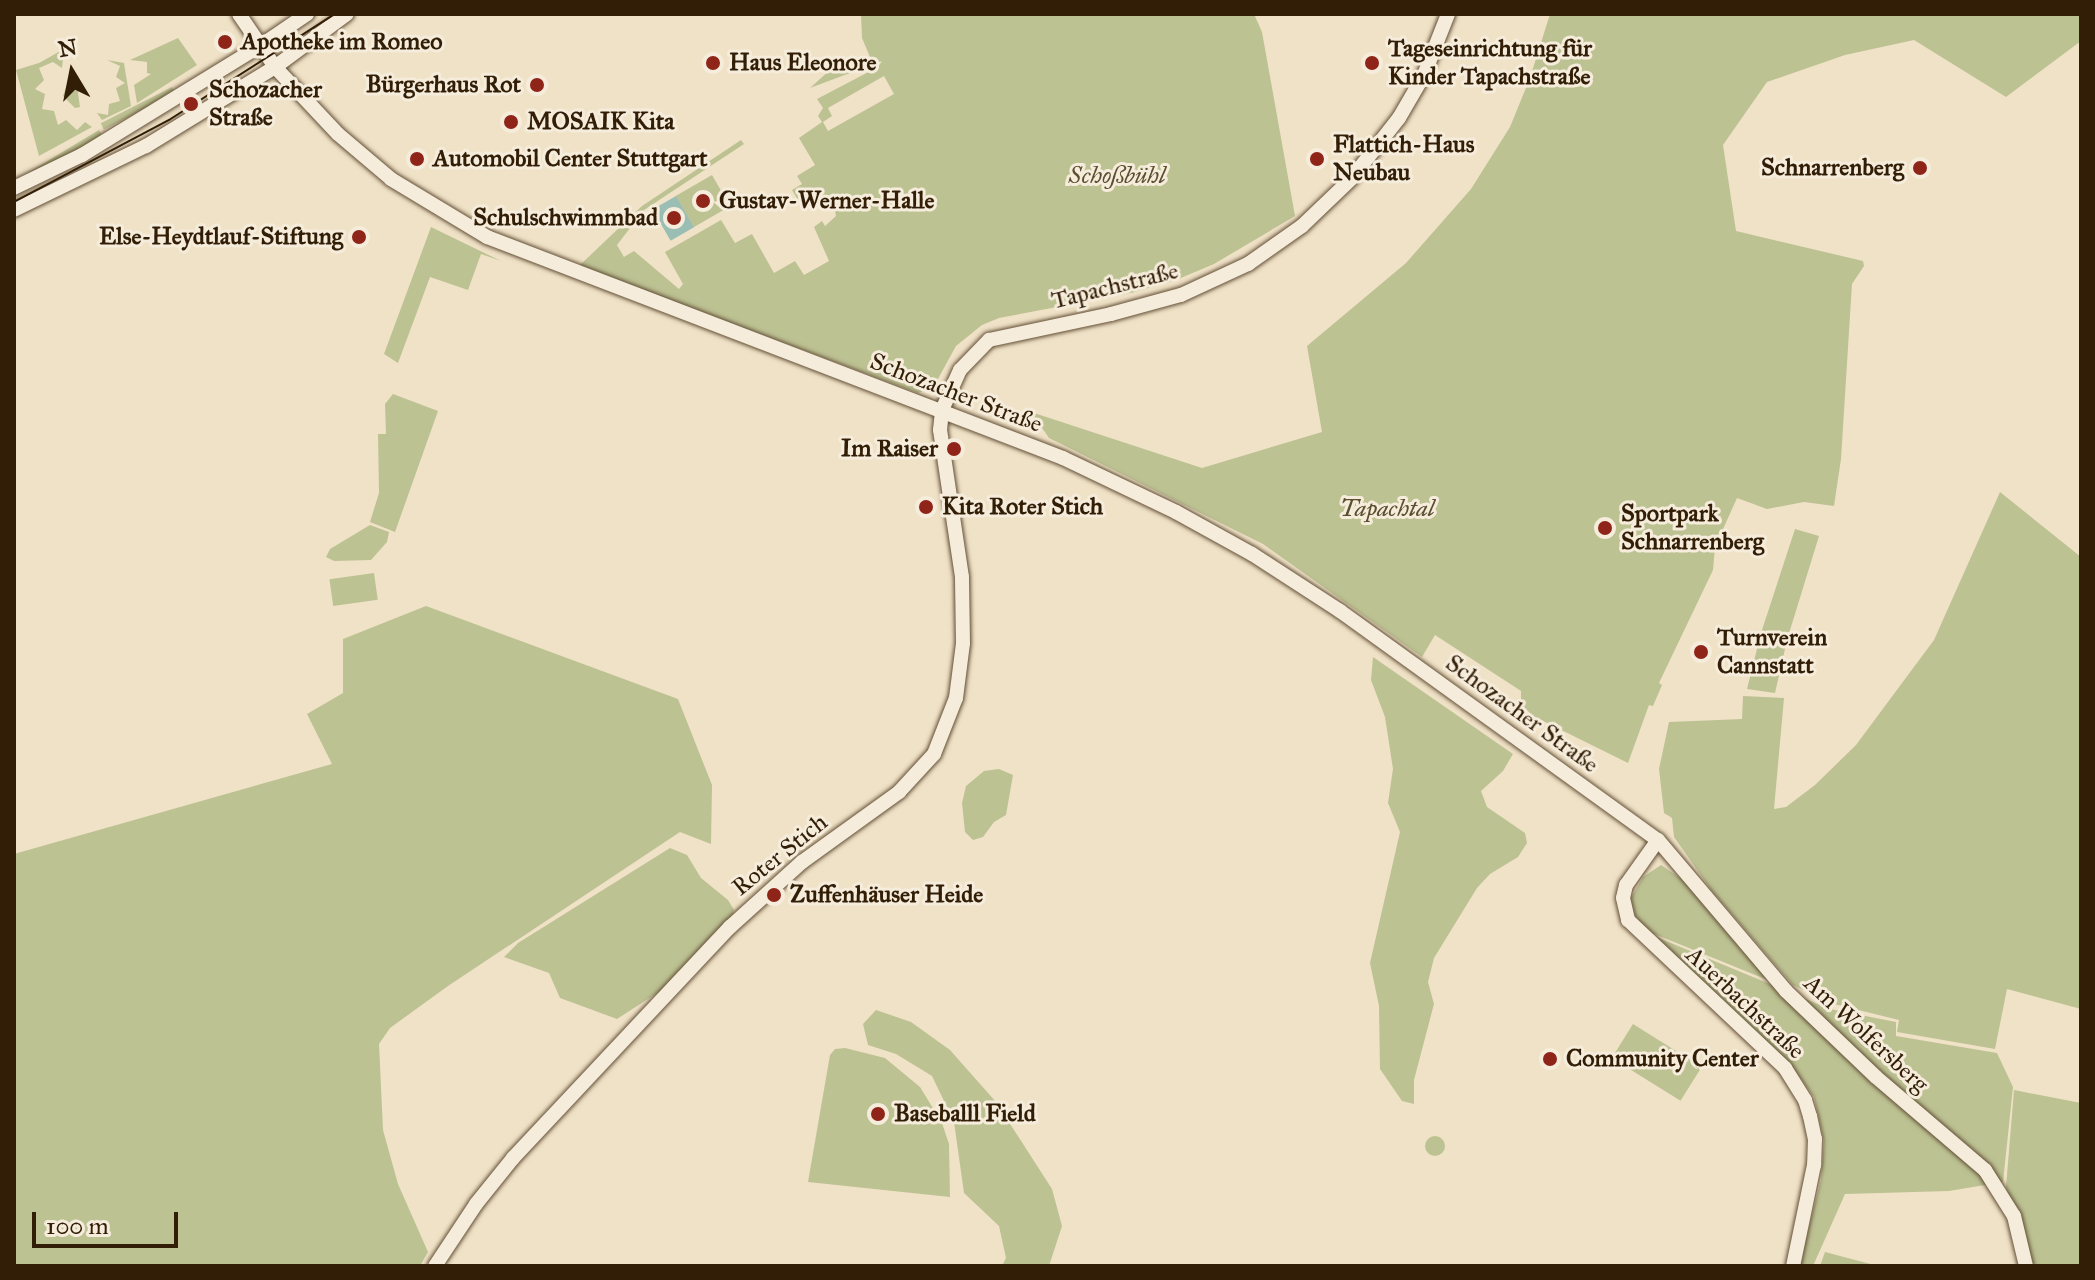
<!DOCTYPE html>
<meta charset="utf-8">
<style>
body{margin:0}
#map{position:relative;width:2095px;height:1280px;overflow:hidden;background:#f0e2c7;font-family:"IM FELL Great Primer",serif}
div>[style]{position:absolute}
.green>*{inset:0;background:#bdc293;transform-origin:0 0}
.round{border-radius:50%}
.water>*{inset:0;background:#9abeb3;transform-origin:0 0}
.roads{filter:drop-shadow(0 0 2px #624f36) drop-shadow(0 0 2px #624f36)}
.tertiary>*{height:14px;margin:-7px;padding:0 7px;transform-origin:7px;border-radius:7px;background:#f5ecdb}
.secondary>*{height:14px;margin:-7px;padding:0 7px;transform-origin:7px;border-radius:7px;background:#f5ecdb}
.tram>*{height:2px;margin:-1px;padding:0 1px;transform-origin:1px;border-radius:1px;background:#321e06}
.dots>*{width:22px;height:22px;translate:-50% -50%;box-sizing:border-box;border:4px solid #f5ecdb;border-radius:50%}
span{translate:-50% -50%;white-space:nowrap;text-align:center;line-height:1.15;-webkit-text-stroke:6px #f5ecdb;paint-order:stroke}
.poi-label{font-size:24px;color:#321e06;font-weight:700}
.left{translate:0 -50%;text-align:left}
.right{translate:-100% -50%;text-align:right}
.park-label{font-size:24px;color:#5c4f30;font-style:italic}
.street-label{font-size:24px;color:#321e06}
.frame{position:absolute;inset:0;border:16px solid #321e06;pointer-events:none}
.north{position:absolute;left:32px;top:32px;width:80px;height:80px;-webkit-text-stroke:6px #f5ecdb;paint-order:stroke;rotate:350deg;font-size:22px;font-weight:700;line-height:32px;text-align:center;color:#321e06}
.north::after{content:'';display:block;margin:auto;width:28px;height:36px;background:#321e06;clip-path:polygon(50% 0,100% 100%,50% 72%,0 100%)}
.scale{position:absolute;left:32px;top:1212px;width:146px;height:36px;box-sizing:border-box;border:4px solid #321e06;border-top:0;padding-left:10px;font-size:24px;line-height:28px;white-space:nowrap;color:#321e06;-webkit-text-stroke:6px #f5ecdb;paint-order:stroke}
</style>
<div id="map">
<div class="green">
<div style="clip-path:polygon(evenodd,861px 14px,1254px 14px,1262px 32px,1295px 216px,1214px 264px,1176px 280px,1131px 293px,999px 318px,982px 325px,956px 346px,933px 388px,918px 393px,579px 266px,642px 206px,741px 140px,744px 144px,644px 210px,617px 245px,624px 257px,634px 251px,679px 289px,683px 284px,665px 252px,721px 220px,735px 243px,752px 234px,774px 273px,795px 261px,804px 275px,829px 261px,814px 227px,822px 221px,825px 226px,836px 216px,833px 201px,819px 198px,802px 207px,792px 190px,802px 184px,797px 176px,815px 165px,799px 138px,822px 122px,818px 116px,823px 108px,817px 99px,878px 67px,882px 61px,810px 88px,831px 69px,870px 57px,862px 38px,861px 14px,884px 76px,894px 94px,828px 131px,823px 122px,832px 116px,828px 108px,884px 76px)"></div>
<div style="clip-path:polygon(1550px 14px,2081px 14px,2081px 41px,2006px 97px,1914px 40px,1845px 55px,1767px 82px,1723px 145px,1736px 231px,1863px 261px,1864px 266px,1852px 284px,1841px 459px,1834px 506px,1804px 502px,1767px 509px,1737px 498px,1715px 547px,1713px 570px,1659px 683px,1662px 685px,1653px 706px,1649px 705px,1628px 763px,1533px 716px,1521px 704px,1521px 691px,1435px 635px,1422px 657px,1263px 544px,1049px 438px,1031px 412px,1202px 468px,1322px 432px,1307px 346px,1406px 263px,1471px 189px,1510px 127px,1530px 78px)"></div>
<div style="clip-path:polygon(178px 38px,197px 65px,137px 103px,134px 85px,151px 74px,147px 73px,147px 62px,130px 60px)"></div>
<div style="clip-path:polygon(64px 49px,62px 68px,53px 62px,39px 68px,44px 80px,35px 89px,45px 94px,42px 109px,54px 111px,58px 125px,66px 120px,77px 130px,85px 122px,92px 127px,39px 156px,16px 70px,39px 63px)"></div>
<div style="clip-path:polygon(107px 60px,124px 63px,131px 106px,102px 120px,97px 113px,108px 115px,109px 104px,120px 101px,116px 88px,125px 83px,116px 77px,120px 66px)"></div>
<div style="clip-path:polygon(77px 75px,81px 84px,78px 93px,80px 107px,75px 108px,63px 96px,68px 82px)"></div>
<div style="left:172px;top:87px;width:7px;height:80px;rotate:63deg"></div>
<div style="left:99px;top:130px;width:6px;height:96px;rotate:59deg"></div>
<div style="left:712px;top:175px;width:36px;height:42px;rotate:60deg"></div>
<div style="clip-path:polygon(431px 227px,501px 261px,481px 254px,468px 290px,430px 277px,398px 363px,384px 354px)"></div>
<div style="clip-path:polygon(393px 394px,438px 411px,395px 532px,370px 522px,379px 493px,378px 434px,386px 434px,385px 404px)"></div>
<div style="clip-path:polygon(2000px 492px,2081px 557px,2081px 1009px,2007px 989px,1995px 1049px,1897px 1032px,1899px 1020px,1830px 1003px,1793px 985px,1712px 891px,1674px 837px,1672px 818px,1664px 813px,1659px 769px,1669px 722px,1742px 719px,1743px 696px,1784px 698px,1774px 809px,1786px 807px,1815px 785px,1856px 745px,1934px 640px)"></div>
<div style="clip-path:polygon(370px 525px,389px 532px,387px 542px,371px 560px,334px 561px,326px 557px,330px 549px)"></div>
<div style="clip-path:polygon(1795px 529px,1819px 536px,1787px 640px,1775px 693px,1747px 689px,1761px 633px)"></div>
<div style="left:374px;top:573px;width:27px;height:45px;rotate:82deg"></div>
<div style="clip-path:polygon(426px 606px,678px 699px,712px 785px,711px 844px,680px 832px,448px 986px,390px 1028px,379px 1044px,383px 1130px,398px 1184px,428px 1252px,420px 1266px,14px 1266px,14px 854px,332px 764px,307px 714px,343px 693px,343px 639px)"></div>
<div style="clip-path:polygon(1373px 657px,1513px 754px,1503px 771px,1481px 791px,1487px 807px,1525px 833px,1527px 843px,1518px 857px,1490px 874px,1477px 888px,1434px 958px,1428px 982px,1434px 1004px,1414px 1080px,1414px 1104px,1402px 1101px,1380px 1069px,1379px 1006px,1370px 963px,1400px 832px,1388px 803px,1393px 769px,1385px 717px,1371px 680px)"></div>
<div style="clip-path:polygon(999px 769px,1013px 775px,1006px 815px,994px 822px,983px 837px,973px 840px,965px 832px,962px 803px,966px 786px,984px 771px)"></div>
<div style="clip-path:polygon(670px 848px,687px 855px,701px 878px,728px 900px,734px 910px,732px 918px,668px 986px,617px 1019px,560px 998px,549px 973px,504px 957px,518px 943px)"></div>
<div style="clip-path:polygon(1661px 865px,1683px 880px,1770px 981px,1647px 931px,1633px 912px,1631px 898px,1643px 877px)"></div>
<div style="clip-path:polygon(1647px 933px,1830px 1009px,1896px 1022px,1896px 1036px,1997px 1053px,2013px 1087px,2003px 1182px,1949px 1191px,1845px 1194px,1813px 1266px,1799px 1266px,1821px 1180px,1824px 1141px,1814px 1097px,1791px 1065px)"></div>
<div style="clip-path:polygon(876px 1010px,911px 1022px,950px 1050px,996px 1102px,1052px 1189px,1062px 1226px,1049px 1266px,1002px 1266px,1006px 1258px,999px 1226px,964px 1193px,954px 1122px,932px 1076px,896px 1054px,868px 1045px,863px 1024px)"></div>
<div style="left:1633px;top:1024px;width:81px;height:40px;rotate:32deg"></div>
<div style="clip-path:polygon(845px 1048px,885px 1058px,920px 1087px,942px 1123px,949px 1144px,950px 1197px,808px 1182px,830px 1055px,835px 1049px)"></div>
<div style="clip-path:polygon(2014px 1090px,2081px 1103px,2081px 1266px,2031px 1266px,2006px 1187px)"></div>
<div class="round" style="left:1425px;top:1136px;width:20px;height:20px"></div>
<div style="clip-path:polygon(1825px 1252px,1878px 1266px,1820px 1266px)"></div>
</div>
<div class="water">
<div style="left:676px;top:196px;width:36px;height:27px;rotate:60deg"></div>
</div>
<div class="roads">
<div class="tertiary">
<div style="left:260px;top:46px;width:57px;rotate:-34.2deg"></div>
<div style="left:275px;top:67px;width:89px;rotate:-36.4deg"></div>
<div style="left:435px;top:1266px;width:74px;rotate:-56.5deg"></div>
<div style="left:476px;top:1204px;width:59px;rotate:-51.2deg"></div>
<div style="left:513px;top:1158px;width:317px;rotate:-46.8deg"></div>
<div style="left:730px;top:927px;width:97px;rotate:-42.1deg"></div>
<div style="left:802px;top:862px;width:120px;rotate:-35.8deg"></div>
<div style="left:899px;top:792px;width:52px;rotate:-47.4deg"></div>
<div style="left:934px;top:754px;width:60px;rotate:-68.6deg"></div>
<div style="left:956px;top:698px;width:55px;rotate:-82.7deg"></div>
<div style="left:963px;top:643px;width:66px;rotate:-90.9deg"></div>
<div style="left:962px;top:577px;width:149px;rotate:-98.5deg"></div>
<div style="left:940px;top:430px;width:20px;rotate:-84deg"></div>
</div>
<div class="secondary">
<div style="left:239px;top:14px;width:64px;rotate:55.8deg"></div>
<div style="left:275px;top:67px;width:92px;rotate:46.8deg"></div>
<div style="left:338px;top:134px;width:70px;rotate:40.3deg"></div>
<div style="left:391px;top:179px;width:112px;rotate:31.1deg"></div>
<div style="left:487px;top:237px;width:617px;rotate:20.99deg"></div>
<div style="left:1063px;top:458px;width:125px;rotate:25.5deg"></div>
<div style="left:1176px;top:512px;width:87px;rotate:28.9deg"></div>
<div style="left:1252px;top:554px;width:105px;rotate:32.9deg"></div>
<div style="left:1340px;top:611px;width:392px;rotate:35.8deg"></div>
<div style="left:1658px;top:840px;width:198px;rotate:49.7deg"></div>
<div style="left:1786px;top:991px;width:124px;rotate:43.7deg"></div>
<div style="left:1876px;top:1077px;width:143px;rotate:40.5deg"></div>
<div style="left:1985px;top:1170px;width:54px;rotate:57.8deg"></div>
<div style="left:2014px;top:1216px;width:51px;rotate:76.5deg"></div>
<div style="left:14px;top:188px;width:76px;rotate:-25.9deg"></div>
<div style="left:82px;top:155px;width:209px;rotate:-31.5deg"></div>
<div style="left:14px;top:210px;width:147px;rotate:-25.9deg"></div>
<div style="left:146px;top:146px;width:151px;rotate:-31.5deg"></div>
<div style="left:942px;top:410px;width:44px;rotate:-65.8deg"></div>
<div style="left:960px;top:370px;width:42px;rotate:-46deg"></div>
<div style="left:989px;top:340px;width:125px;rotate:-12deg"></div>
<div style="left:1111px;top:314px;width:73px;rotate:-15.2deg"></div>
<div style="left:1181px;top:295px;width:74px;rotate:-24.8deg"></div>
<div style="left:1248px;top:264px;width:66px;rotate:-35.1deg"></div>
<div style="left:1302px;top:226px;width:68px;rotate:-43.8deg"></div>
<div style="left:1351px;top:179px;width:78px;rotate:-51.8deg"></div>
<div style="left:1399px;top:118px;width:50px;rotate:-59.8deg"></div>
<div style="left:1424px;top:75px;width:66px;rotate:-68.5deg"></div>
<div style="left:1658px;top:840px;width:55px;rotate:125.4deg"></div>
<div style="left:1626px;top:885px;width:13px;rotate:103deg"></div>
<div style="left:1623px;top:898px;width:23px;rotate:77deg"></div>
<div style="left:1628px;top:920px;width:216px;rotate:43.3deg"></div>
<div style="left:1785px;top:1068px;width:38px;rotate:58deg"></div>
<div style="left:1805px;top:1100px;width:17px;rotate:73deg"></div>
<div style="left:1810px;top:1116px;width:24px;rotate:78deg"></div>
<div style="left:1815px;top:1139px;width:26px;rotate:92deg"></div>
<div style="left:1814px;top:1165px;width:103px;rotate:101.7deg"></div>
</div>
</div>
<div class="tram">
<div style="left:14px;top:202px;width:175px;rotate:-27.9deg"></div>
<div style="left:169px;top:120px;width:197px;rotate:-32.6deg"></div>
</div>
<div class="dots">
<div style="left:225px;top:42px;background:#8f2418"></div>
<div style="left:713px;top:63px;background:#8f2418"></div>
<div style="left:1372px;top:63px;background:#8f2418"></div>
<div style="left:537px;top:85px;background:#8f2418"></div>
<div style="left:191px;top:104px;background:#8f2418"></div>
<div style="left:511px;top:122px;background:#8f2418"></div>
<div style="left:417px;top:159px;background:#8f2418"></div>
<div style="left:1317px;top:159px;background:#8f2418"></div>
<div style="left:1920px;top:168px;background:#8f2418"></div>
<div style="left:703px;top:201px;background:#8f2418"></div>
<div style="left:674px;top:218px;background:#8f2418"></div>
<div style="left:359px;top:237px;background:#8f2418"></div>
<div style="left:954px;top:449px;background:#8f2418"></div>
<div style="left:926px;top:507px;background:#8f2418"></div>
<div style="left:1605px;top:528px;background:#8f2418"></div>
<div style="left:1701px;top:652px;background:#8f2418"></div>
<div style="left:774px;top:895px;background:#8f2418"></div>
<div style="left:1550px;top:1059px;background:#8f2418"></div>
<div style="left:878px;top:1114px;background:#8f2418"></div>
</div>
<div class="poi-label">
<span class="left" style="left:241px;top:42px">Apotheke im Romeo</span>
<span class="left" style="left:1388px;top:63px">Tageseinrichtung für<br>Kinder Tapachstraße</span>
<span class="left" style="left:729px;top:63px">Haus Eleonore</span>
<span class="right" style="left:521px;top:85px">Bürgerhaus Rot</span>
<span class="left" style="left:209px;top:104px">Schozacher<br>Straße</span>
<span class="left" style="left:527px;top:122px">MOSAIK Kita</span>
<span class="left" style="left:1333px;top:159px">Flattich-Haus<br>Neubau</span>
<span class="left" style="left:433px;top:159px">Automobil Center Stuttgart</span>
<span class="right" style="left:1904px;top:168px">Schnarrenberg</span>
<span class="left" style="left:719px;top:201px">Gustav-Werner-Halle</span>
<span class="right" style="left:658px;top:218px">Schulschwimmbad</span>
<span class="right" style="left:343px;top:237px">Else-Heydtlauf-Stiftung</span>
<span class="right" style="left:938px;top:449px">Im Raiser</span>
<span class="left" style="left:942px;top:507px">Kita Roter Stich</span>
<span class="left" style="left:1621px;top:528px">Sportpark<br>Schnarrenberg</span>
<span class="left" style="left:1717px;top:652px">Turnverein<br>Cannstatt</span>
<span class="left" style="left:790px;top:895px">Zuffenhäuser Heide</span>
<span class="left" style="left:1566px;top:1059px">Community Center</span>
<span class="left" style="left:894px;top:1114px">Baseballl Field</span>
</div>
<div class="park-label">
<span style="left:1117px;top:176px">Schoßbühl</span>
<span style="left:1387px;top:509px">Tapachtal</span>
</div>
<div class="street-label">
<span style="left:1115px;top:286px;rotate:-14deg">Tapachstraße</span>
<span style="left:956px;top:393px;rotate:21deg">Schozacher Straße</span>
<span style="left:1522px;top:714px;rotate:36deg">Schozacher Straße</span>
<span style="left:780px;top:855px;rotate:-39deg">Roter Stich</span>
<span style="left:1745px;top:1003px;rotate:43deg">Auerbachstraße</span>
<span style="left:1866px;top:1034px;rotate:43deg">Am Wolfersberg</span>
</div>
<div class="frame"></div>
<div class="north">N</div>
<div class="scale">100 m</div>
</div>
